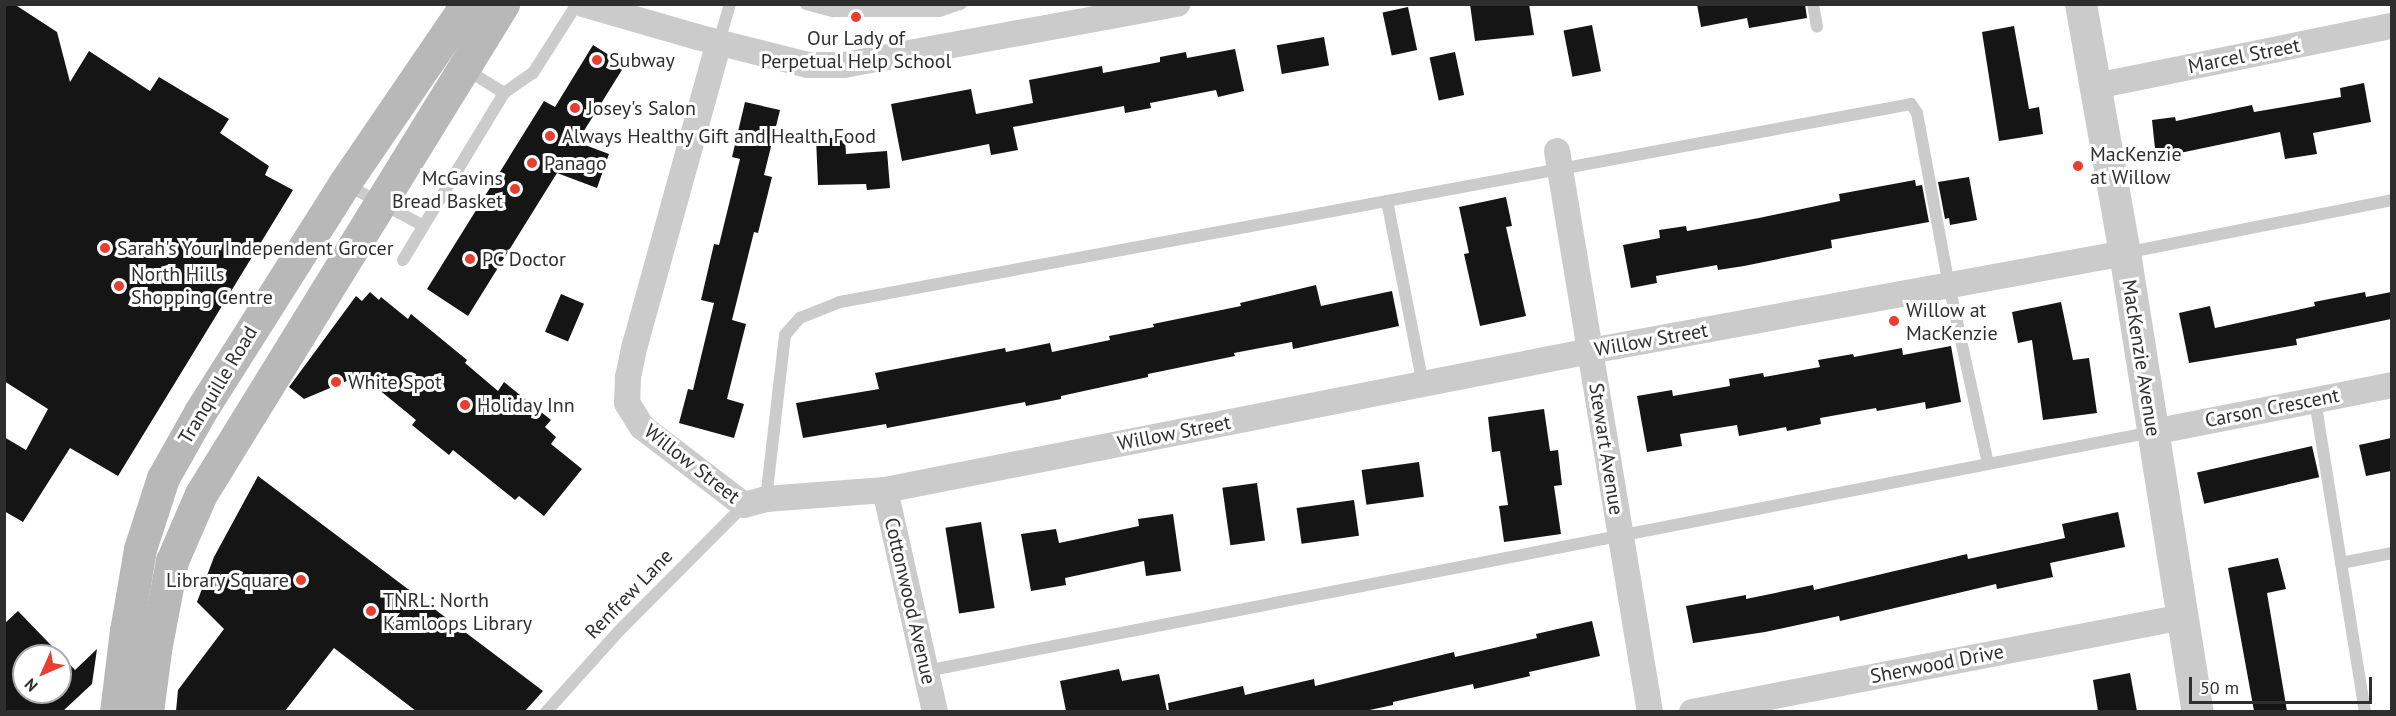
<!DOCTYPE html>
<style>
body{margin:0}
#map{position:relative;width:2396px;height:716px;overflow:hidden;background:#fff;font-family:"PT Sans",sans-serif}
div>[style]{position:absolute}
.building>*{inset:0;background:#151515;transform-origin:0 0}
.service>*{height:12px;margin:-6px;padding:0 6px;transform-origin:6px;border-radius:6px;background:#cbcbcb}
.minor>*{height:26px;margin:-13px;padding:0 13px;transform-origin:13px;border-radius:13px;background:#cbcbcb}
.tertiary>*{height:32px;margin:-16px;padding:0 16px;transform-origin:16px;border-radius:16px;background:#cbcbcb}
.secondary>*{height:33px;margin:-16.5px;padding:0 16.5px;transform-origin:16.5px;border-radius:16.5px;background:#b8b8b8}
.dots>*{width:16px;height:16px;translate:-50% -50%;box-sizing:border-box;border:3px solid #fff;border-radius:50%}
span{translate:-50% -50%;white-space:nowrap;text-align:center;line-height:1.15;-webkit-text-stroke:6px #fff;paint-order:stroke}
.poi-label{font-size:20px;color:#2e2e2e}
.left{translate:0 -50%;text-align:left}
.right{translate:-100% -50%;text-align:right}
.street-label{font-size:20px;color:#2e2e2e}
.frame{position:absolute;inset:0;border:6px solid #2e2e2e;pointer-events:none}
.north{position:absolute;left:12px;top:644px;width:60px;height:60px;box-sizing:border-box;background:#fff;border:2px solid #ababab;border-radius:50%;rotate:225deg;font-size:16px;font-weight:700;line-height:24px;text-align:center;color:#2e2e2e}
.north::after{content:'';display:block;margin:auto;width:21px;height:27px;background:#e83e2e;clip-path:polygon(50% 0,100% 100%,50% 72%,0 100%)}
.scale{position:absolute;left:2189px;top:677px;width:183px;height:27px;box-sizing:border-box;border:3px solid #2e2e2e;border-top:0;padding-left:8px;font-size:18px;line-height:21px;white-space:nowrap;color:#2e2e2e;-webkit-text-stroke:4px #fff;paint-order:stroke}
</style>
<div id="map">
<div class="building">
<div style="clip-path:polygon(4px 4px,14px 4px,57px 32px,70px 82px,89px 51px,150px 91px,159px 77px,229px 119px,220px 133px,269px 166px,265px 175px,293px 190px,118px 476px,70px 448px,23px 522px,4px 511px,4px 437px,26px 450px,48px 409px,4px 381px)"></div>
<div style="clip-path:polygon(1470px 4px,1529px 4px,1534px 35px,1475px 41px)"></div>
<div style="clip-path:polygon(1697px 4px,1805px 4px,1807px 18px,1749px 28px,1747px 18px,1701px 27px)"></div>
<div style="left:1408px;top:7px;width:44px;height:26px;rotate:78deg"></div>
<div style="left:1592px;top:25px;width:47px;height:29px;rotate:79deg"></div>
<div style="clip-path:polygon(2014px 26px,2029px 109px,2039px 107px,2043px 134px,1999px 141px,1982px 32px)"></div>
<div style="left:1324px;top:37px;width:29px;height:48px;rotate:80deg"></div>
<div style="clip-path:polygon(593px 45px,625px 65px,577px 142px,609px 154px,597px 188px,557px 173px,468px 316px,427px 289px,544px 101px,555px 107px)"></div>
<div style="clip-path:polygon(1235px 49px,1244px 91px,1218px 97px,1216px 90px,1150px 103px,1151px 108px,1125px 113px,1124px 106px,1013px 127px,1018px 150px,991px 155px,989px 144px,902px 161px,891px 104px,971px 89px,976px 114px,1033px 103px,1029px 80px,1102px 66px,1103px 73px,1160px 62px,1160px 57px,1186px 52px,1187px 58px)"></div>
<div style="left:1455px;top:52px;width:44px;height:26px;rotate:78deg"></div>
<div style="clip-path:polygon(2364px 83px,2371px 122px,2313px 133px,2317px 154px,2285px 159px,2280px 132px,2156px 158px,2152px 120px,2175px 117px,2176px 121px,2252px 105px,2254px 112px,2341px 97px,2340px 88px)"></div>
<div style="clip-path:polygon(745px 102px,780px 110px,764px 175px,772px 177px,758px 233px,754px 232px,732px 320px,746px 324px,727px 399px,744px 404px,734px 438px,679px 423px,688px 389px,693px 390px,714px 303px,701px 300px,714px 244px,719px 245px,740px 159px,732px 157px)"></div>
<div style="clip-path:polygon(816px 138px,845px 138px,846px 154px,887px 151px,890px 188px,867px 190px,866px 184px,818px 185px)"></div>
<div style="clip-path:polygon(1969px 177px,1977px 220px,1950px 225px,1949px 218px,1945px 219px,1938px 182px)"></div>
<div style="clip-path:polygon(1915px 180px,1916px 186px,1922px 185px,1929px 222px,1831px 240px,1832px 248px,1744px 266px,1718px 270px,1717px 265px,1656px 276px,1657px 283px,1631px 288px,1623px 245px,1660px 238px,1659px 230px,1686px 226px,1687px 231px,1759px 218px,1840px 201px,1839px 194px)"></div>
<div style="clip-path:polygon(1506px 197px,1512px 226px,1506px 227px,1526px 316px,1480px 326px,1464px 254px,1469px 253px,1459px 207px)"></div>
<div style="clip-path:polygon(1316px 285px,1321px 306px,1392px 291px,1399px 326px,1293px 349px,1292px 342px,1234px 353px,1235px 356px,1148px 374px,1148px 377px,1061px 396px,1061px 399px,1026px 406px,1025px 402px,887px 428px,886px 424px,803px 438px,796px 403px,879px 389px,875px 373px,1005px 348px,1006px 352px,1050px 343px,1052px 352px,1110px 340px,1109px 336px,1154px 327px,1153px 324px,1241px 306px,1240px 303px)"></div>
<div style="clip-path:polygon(370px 292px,379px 300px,381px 297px,408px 319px,411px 314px,467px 360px,465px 363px,498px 391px,504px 382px,551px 420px,545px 427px,556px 437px,551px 444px,582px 469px,544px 516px,519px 496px,515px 500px,453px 450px,449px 455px,412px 425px,416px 420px,361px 375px,304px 399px,289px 387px,356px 296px,362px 301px)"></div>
<div style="clip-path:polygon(2365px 292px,2366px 297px,2391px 292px,2391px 319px,2296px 339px,2297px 345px,2189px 363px,2179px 313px,2210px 306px,2215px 328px,2315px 306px,2314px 302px)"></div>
<div style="left:561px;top:294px;width:25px;height:41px;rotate:23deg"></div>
<div style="clip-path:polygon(2061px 302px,2073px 360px,2089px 358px,2097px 413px,2043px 420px,2032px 340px,2018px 343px,2012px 312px)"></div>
<div style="clip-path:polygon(1951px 346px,1961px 402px,1926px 409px,1925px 402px,1877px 411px,1876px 408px,1820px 418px,1821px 424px,1787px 431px,1786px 427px,1739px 436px,1737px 425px,1680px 434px,1682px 446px,1647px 452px,1637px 396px,1672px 390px,1673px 396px,1730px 386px,1729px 379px,1763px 373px,1764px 377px,1820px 367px,1818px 360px,1853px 354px,1854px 357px,1902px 348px,1903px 355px)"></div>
<div style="clip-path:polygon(1544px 409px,1550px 451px,1558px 450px,1562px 485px,1554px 486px,1561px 534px,1504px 542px,1499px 506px,1508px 505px,1500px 451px,1492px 452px,1488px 417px)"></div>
<div style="clip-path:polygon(2391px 438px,2391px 471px,2366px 476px,2359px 445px)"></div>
<div style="left:2312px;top:446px;width:32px;height:118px;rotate:77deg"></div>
<div style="left:1419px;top:462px;width:35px;height:58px;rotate:82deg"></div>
<div style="clip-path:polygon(258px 476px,543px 691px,525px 711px,416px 711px,334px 648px,285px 711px,176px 711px,178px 690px,224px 629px,197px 602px,214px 557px)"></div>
<div style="left:1257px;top:483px;width:58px;height:35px;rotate:82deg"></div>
<div style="left:1354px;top:500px;width:36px;height:58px;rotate:82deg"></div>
<div style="clip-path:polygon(2118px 512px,2125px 547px,2050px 563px,2053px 577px,1997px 589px,1996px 584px,1840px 621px,1839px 616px,1765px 632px,1693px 643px,1686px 606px,1746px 595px,1746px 599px,1813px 585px,1814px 590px,1967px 554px,1968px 559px,2065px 538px,2062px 524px)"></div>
<div style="clip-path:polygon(1173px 514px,1181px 571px,1146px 576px,1144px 561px,1065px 578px,1066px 585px,1031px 591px,1021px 534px,1056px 529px,1059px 543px,1139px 526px,1138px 519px)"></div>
<div style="left:981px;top:522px;width:87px;height:36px;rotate:81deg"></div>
<div style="clip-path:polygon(2278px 558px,2286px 589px,2267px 593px,2287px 711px,2254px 711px,2228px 568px)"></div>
<div style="clip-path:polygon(evenodd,18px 611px,75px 670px,97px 649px,92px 684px,63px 711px,4px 711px,4px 624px,18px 611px,24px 656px,60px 656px,60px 692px,24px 692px,24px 656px)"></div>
<div style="clip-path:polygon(1592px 621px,1600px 656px,1529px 672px,1530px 676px,1474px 689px,1473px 684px,1393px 702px,1393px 705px,1365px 711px,1169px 711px,1168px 703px,1243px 686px,1245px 695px,1314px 679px,1315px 686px,1454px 652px,1455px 657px,1537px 638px,1536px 634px)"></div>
<div style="clip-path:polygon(1119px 669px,1122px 681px,1159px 674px,1167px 711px,1066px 711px,1060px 681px)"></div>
<div style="clip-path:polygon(2130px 673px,2137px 711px,2098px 711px,2093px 680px)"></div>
</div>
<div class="service">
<div style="left:806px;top:4px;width:28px;rotate:15deg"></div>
<div style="left:833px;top:4px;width:7px;rotate:90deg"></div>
<div style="left:833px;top:11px;width:106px"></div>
<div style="left:939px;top:11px;width:23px;rotate:-18deg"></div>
<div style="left:1813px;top:4px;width:23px;rotate:80deg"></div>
<div style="left:719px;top:42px;width:40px;rotate:-74deg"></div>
<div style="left:464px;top:68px;width:47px;rotate:32deg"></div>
<div style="left:345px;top:184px;width:89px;rotate:28deg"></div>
<div style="left:1387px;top:201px;width:187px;rotate:78.9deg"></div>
<div style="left:2125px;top:253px;width:272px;rotate:-11.2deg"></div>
<div style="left:403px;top:260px;width:195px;rotate:-58.8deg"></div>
<div style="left:504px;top:93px;width:35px;rotate:-35deg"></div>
<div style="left:533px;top:73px;width:82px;rotate:-57.5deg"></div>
<div style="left:2315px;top:400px;width:316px;rotate:80.9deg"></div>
<div style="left:766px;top:499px;width:165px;rotate:-83.4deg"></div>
<div style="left:785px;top:335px;width:23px;rotate:-49deg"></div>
<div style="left:800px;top:318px;width:43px;rotate:-21.8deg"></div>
<div style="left:840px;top:302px;width:1089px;rotate:-10.47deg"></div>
<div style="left:1911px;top:104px;width:11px;rotate:56deg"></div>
<div style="left:1917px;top:113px;width:175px;rotate:79.5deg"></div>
<div style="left:1949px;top:285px;width:183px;rotate:77.7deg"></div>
<div style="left:2341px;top:563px;width:52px;rotate:-11.1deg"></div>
<div style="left:926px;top:671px;width:1249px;rotate:-11.03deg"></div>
<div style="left:546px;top:712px;width:109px;rotate:-48deg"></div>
<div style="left:619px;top:631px;width:177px;rotate:-45.2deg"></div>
</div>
<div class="minor">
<div style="left:583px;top:4px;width:119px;rotate:16.1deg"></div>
<div style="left:697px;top:37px;width:114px;rotate:14.2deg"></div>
<div style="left:808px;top:65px;width:36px"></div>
<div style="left:844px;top:65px;width:339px;rotate:-10.4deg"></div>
<div style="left:719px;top:42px;width:313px;rotate:105.5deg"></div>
<div style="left:635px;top:344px;width:35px;rotate:102deg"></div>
<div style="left:628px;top:378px;width:25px;rotate:92deg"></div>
<div style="left:627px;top:403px;width:28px;rotate:58deg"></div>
<div style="left:642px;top:427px;width:128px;rotate:37.4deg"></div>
<div style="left:744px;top:505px;width:23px;rotate:-15deg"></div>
<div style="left:766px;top:499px;width:119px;rotate:-4.3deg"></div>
<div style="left:885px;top:490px;width:719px;rotate:-11.15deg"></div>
<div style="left:1590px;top:351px;width:544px;rotate:-10.38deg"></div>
<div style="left:2096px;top:86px;width:302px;rotate:-11.5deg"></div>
<div style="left:1557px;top:151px;width:569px;rotate:80.59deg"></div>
<div style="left:2153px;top:432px;width:244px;rotate:-11.1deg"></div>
<div style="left:885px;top:490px;width:228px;rotate:77.3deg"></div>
<div style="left:1692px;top:712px;width:500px;rotate:-10.95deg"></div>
</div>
<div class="tertiary">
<div style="left:2081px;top:4px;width:253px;rotate:80deg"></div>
<div style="left:2125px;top:253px;width:465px;rotate:81deg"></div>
</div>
<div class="secondary">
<div style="left:116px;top:712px;width:82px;rotate:-83deg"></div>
<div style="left:126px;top:631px;width:83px;rotate:-80.3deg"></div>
<div style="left:140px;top:549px;width:75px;rotate:-72.1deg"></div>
<div style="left:163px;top:478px;width:76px;rotate:-60.7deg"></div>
<div style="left:200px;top:412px;width:270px;rotate:-57.7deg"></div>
<div style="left:344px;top:184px;width:218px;rotate:-55.7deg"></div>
<div style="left:147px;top:712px;width:63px;rotate:-82.6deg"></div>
<div style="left:155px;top:650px;width:91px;rotate:-79.2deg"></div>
<div style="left:172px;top:561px;width:73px;rotate:-66.6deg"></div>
<div style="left:201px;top:494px;width:576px;rotate:-58.35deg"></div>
</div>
<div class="dots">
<div style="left:856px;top:17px;background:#e83e2e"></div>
<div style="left:597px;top:60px;background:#e83e2e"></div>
<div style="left:575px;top:108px;background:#e83e2e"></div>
<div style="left:550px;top:136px;background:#e83e2e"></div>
<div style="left:532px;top:163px;background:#e83e2e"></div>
<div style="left:2078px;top:166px;background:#e83e2e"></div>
<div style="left:515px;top:189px;background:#e83e2e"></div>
<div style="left:105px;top:248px;background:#e83e2e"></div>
<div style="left:470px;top:259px;background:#e83e2e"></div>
<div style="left:119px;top:286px;background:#e83e2e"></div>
<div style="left:1894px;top:321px;background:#e83e2e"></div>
<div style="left:336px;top:382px;background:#e83e2e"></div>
<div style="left:465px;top:405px;background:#e83e2e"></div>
<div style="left:301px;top:580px;background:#e83e2e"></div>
<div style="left:371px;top:611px;background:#e83e2e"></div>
</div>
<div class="poi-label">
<span style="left:856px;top:50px">Our Lady of<br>Perpetual Help School</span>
<span class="left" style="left:609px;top:60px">Subway</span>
<span class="left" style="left:587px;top:108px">Josey's Salon</span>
<span class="left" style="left:562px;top:136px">Always Healthy Gift and Health Food</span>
<span class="left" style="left:2090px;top:166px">MacKenzie<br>at Willow</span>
<span class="left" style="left:544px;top:163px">Panago</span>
<span class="right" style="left:503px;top:190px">McGavins<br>Bread Basket</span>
<span class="left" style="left:117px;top:248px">Sarah's Your Independent Grocer</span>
<span class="left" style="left:482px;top:259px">PC Doctor</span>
<span class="left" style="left:131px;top:286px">North Hills<br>Shopping Centre</span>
<span class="left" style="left:1906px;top:322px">Willow at<br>MacKenzie</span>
<span class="left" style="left:348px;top:382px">White Spot</span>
<span class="left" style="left:477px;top:405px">Holiday Inn</span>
<span class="right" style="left:289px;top:580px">Library Square</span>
<span class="left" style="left:383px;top:612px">TNRL: North<br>Kamloops Library</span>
</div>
<div class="street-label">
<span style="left:2244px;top:56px;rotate:-11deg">Marcel Street</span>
<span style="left:1651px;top:340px;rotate:-10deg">Willow Street</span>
<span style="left:2141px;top:358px;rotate:81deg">MacKenzie Avenue</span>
<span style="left:218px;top:385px;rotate:-59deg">Tranquille Road</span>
<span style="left:2272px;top:408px;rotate:-11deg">Carson Crescent</span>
<span style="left:1174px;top:433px;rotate:-11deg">Willow Street</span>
<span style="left:1606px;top:449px;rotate:81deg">Stewart Avenue</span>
<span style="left:692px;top:464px;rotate:38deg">Willow Street</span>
<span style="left:629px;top:594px;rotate:-46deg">Renfrew Lane</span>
<span style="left:910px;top:601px;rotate:77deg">Cottonwood Avenue</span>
<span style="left:1937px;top:664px;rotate:-11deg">Sherwood Drive</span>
</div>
<div class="frame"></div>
<div class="north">N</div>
<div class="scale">50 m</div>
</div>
